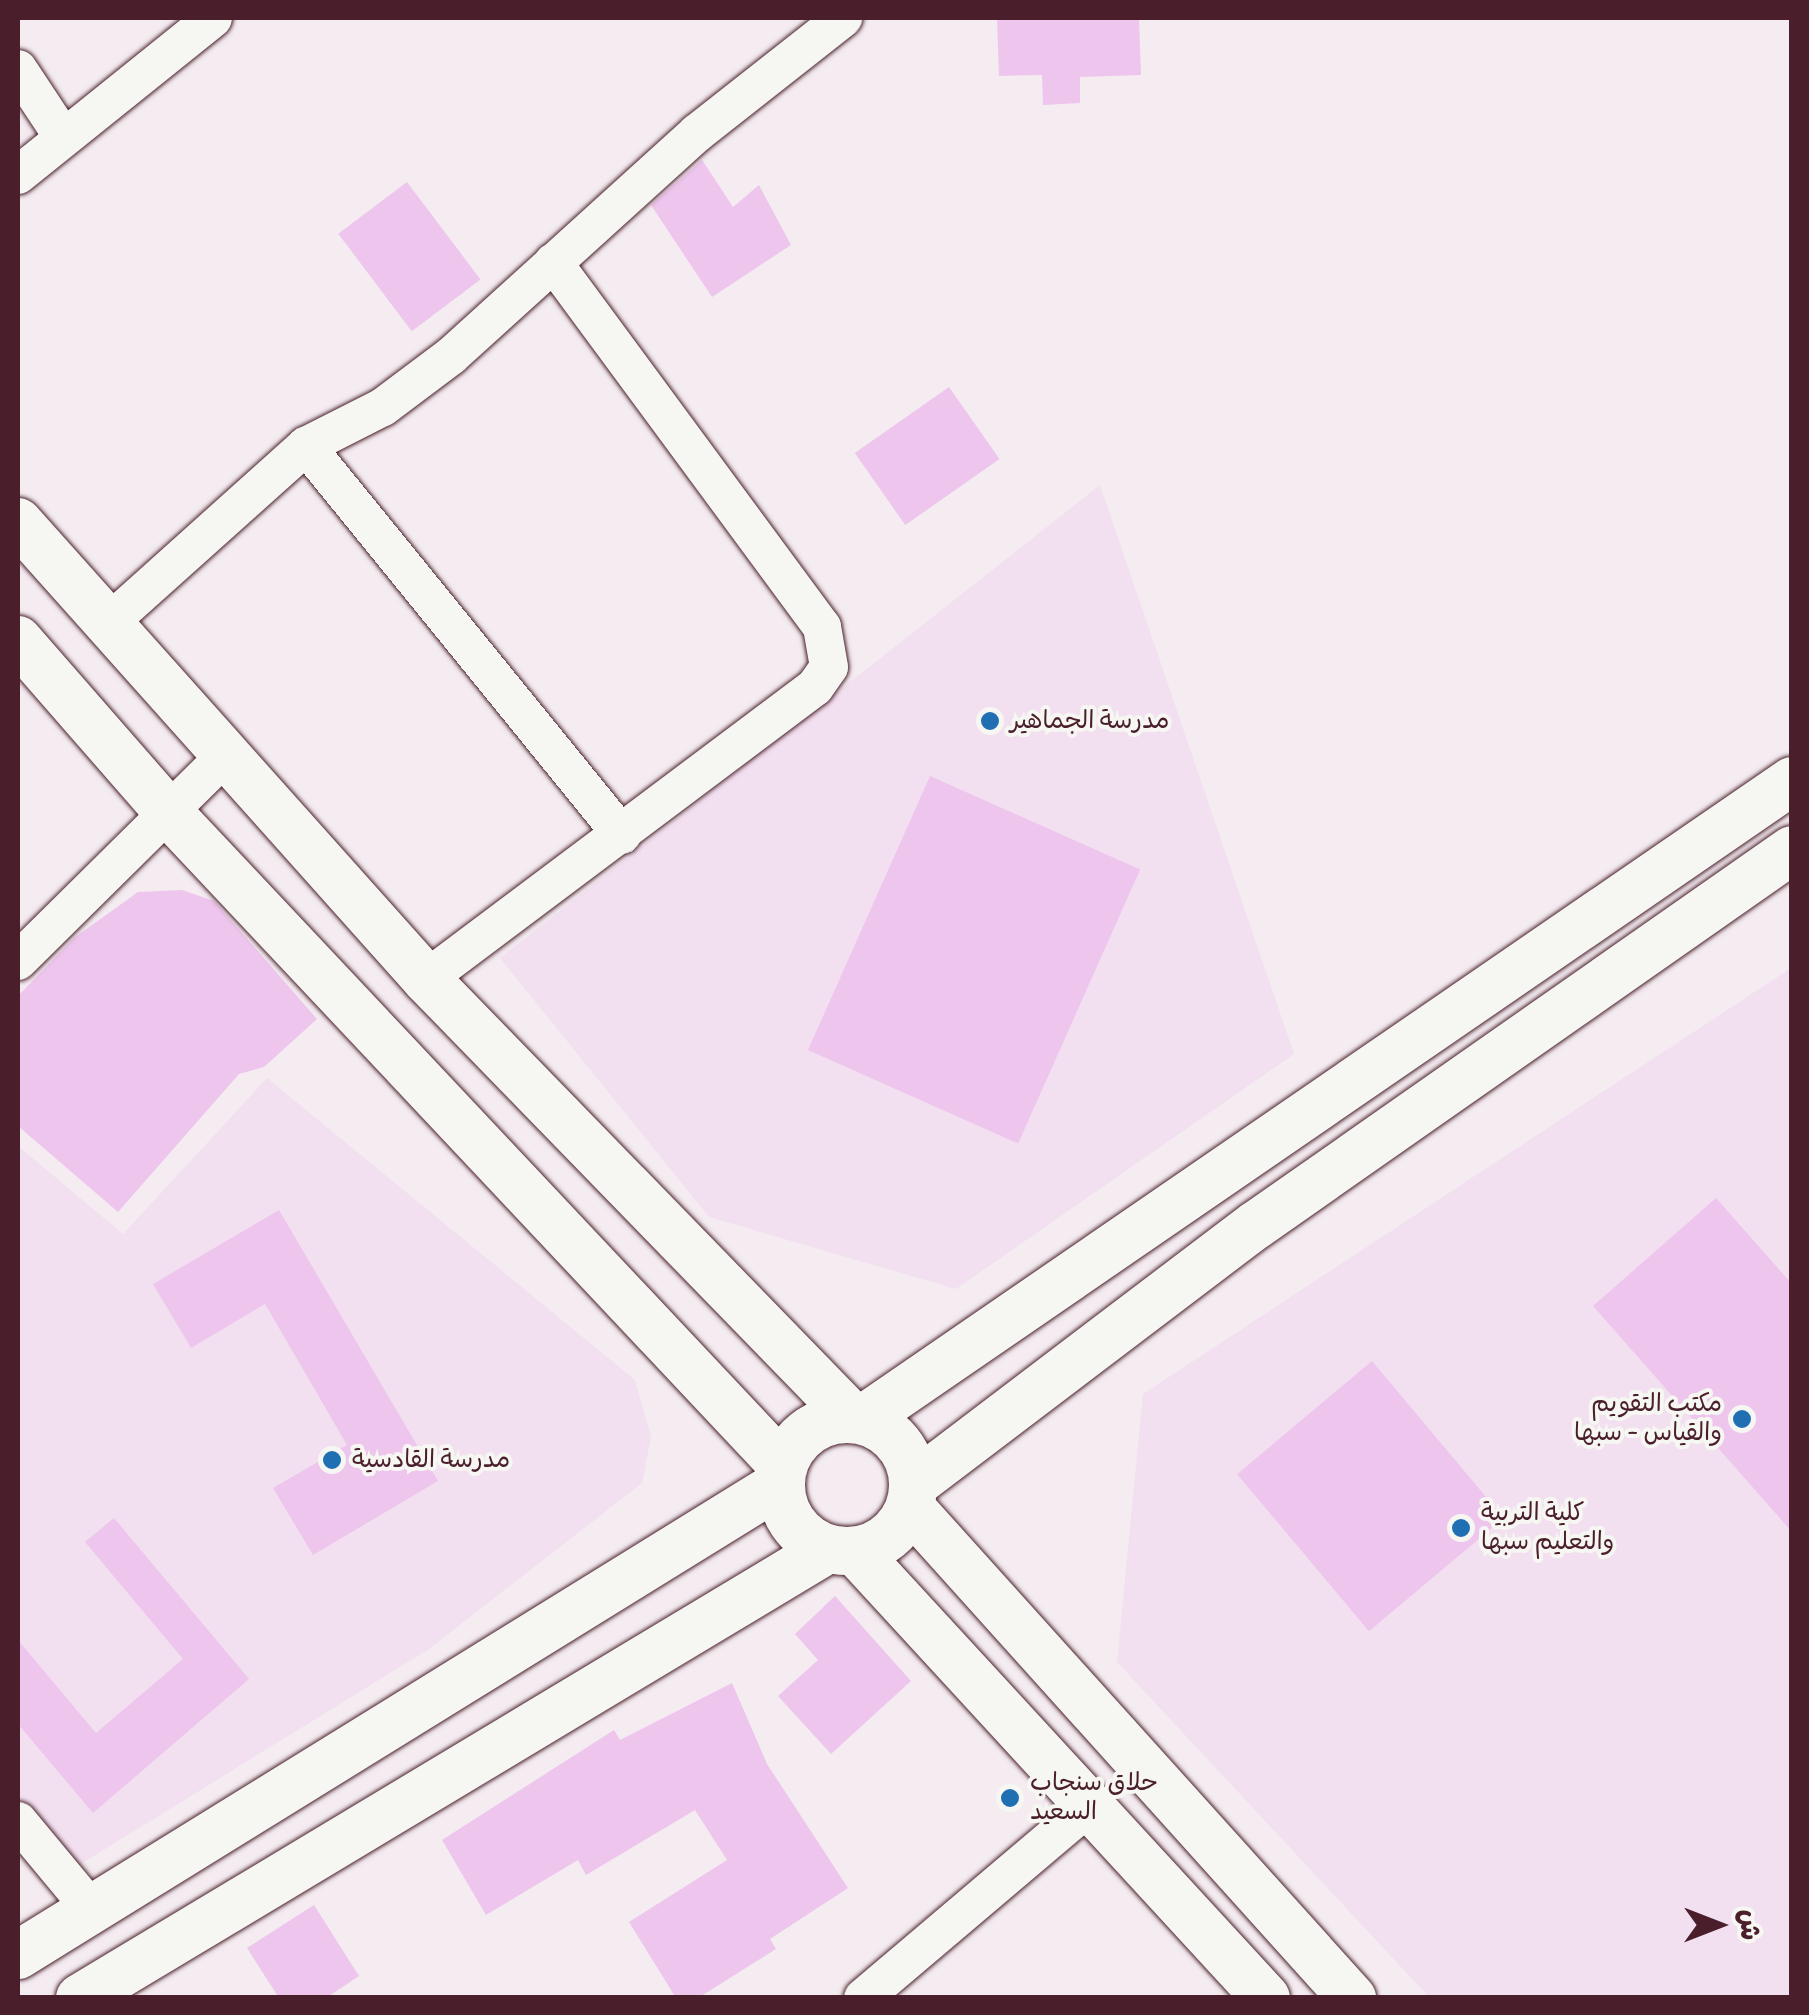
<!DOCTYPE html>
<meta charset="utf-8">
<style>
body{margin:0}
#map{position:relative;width:1809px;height:2015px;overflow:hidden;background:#f4ecf1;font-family:Pangolin,"Playpen Sans Arabic",sans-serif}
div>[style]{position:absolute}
.built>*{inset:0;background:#f2e0f0}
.building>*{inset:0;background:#edc5ed;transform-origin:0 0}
.roads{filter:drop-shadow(0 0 2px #4a1f2b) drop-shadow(0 0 2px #4a1f2b)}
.minor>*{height:38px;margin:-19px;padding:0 19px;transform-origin:19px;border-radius:19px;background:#f6f6f2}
.major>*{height:48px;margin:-24px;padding:0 24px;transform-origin:24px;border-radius:24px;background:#f6f6f2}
.major>.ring{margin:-24px;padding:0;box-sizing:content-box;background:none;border:48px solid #f6f6f2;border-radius:50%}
.dots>*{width:28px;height:28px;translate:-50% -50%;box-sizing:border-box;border:5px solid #f6f6f2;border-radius:50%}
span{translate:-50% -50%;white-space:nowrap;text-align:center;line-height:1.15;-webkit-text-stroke:8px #f6f6f2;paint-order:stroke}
.poi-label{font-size:25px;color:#4a1f2b}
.left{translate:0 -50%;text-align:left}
.right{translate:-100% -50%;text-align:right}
.frame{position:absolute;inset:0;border:20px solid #4a1f2b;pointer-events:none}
.north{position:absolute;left:1669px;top:1875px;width:100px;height:100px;-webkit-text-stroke:8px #f6f6f2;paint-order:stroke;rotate:90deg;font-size:28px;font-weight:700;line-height:40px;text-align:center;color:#4a1f2b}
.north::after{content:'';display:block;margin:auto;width:35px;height:45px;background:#4a1f2b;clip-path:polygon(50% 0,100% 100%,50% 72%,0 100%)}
</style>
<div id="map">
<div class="built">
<div style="clip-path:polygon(1100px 485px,1294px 1054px,956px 1289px,709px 1217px,500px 958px)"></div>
<div style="clip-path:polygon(1791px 968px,1791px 1997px,1429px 1997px,1117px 1662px,1143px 1394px)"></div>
<div style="clip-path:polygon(267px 1078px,635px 1380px,651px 1437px,642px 1483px,429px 1649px,76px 1867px,18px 1799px,18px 1146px,123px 1234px)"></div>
</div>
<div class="building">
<div style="clip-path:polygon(997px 18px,1139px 18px,1141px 75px,1080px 77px,1080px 103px,1043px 105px,1042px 75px,999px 76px)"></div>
<div style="clip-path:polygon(702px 160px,733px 207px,759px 185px,791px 245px,712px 297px,651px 205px)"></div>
<div style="left:407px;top:182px;width:122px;height:86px;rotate:53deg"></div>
<div style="left:949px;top:387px;width:88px;height:115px;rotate:55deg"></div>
<div style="left:930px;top:776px;width:230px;height:300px;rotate:24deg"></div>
<div style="clip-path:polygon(182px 890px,214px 901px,317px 1019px,264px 1067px,239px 1074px,118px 1212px,18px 1126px,18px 996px,74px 938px,138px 892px)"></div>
<div style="clip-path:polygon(1716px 1198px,1792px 1284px,1792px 1532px,1593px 1306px)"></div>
<div style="clip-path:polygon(279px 1210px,438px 1481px,313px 1555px,273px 1488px,347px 1445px,265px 1304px,191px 1348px,153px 1284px)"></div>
<div style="left:1372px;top:1361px;width:205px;height:176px;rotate:50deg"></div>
<div style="clip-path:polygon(114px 1518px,249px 1679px,93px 1813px,18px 1724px,18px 1640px,96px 1733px,183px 1659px,85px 1542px)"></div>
<div style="clip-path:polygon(835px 1596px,911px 1681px,831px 1754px,778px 1696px,818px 1660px,795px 1634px)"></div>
<div style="clip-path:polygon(732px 1683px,767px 1764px,848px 1888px,770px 1939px,776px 1949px,698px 1998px,676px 1998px,629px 1922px,727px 1860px,695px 1810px,586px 1875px,578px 1860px,486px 1915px,442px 1840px,614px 1730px,620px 1740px)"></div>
<div style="clip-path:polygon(314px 1905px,359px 1976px,326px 1998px,279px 1998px,247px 1948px)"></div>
</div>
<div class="roads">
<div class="minor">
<div style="left:18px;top:69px;width:82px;rotate:56.5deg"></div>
<div style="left:18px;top:175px;width:250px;rotate:-38.8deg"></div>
<div style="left:306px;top:446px;width:501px;rotate:50.91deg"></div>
<div style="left:112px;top:620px;width:261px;rotate:-41.9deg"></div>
<div style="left:306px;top:446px;width:86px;rotate:-26.9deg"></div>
<div style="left:383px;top:407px;width:85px;rotate:-36.9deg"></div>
<div style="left:451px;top:356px;width:332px;rotate:-42.2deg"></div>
<div style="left:697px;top:133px;width:186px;rotate:-38.2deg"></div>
<div style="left:18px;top:961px;width:294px;rotate:-44.7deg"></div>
<div style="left:426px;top:979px;width:486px;rotate:-36.9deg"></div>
<div style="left:815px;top:687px;width:24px;rotate:-55deg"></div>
<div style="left:829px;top:667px;width:41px;rotate:-99.9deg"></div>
<div style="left:822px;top:627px;width:453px;rotate:-126.4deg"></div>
<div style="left:18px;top:1821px;width:116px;rotate:50.3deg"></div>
<div style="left:863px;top:1998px;width:300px;rotate:-40.3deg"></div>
</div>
<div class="major">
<div style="left:18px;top:522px;width:613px;rotate:48.24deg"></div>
<div style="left:426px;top:979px;width:612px;rotate:45.79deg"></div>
<div style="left:18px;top:640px;width:227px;rotate:48.9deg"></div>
<div style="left:167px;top:811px;width:899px;rotate:46.76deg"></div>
<div class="ring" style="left:781px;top:1419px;width:84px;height:84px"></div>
<div style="left:863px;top:1419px;width:1127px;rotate:-34.48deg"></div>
<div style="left:913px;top:1485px;width:430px;rotate:-37.2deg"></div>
<div style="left:1256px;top:1225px;width:654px;rotate:-34.98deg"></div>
<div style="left:910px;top:1507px;width:661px;rotate:48.01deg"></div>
<div style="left:855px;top:1551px;width:607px;rotate:47.4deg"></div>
<div style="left:18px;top:1955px;width:896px;rotate:-31.72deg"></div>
<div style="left:80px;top:1998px;width:872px;rotate:-30.98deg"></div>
</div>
</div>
<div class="dots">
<div style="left:990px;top:721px;background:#1f6fb2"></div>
<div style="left:1742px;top:1419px;background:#1f6fb2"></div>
<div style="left:332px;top:1460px;background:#1f6fb2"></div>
<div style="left:1461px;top:1528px;background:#1f6fb2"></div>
<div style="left:1010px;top:1798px;background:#1f6fb2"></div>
</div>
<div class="poi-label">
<span class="left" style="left:1010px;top:721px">مدرسة الجماهير</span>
<span class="right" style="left:1722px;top:1419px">مكتب التقويم<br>والقياس - سبها</span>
<span class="left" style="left:352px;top:1460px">مدرسة القادسية</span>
<span class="left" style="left:1481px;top:1528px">كلية التربية<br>والتعليم سبها</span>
<span class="left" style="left:1030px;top:1798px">حلاق سنجاب<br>السعيد</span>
</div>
<div class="frame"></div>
<div class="north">ش</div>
</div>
